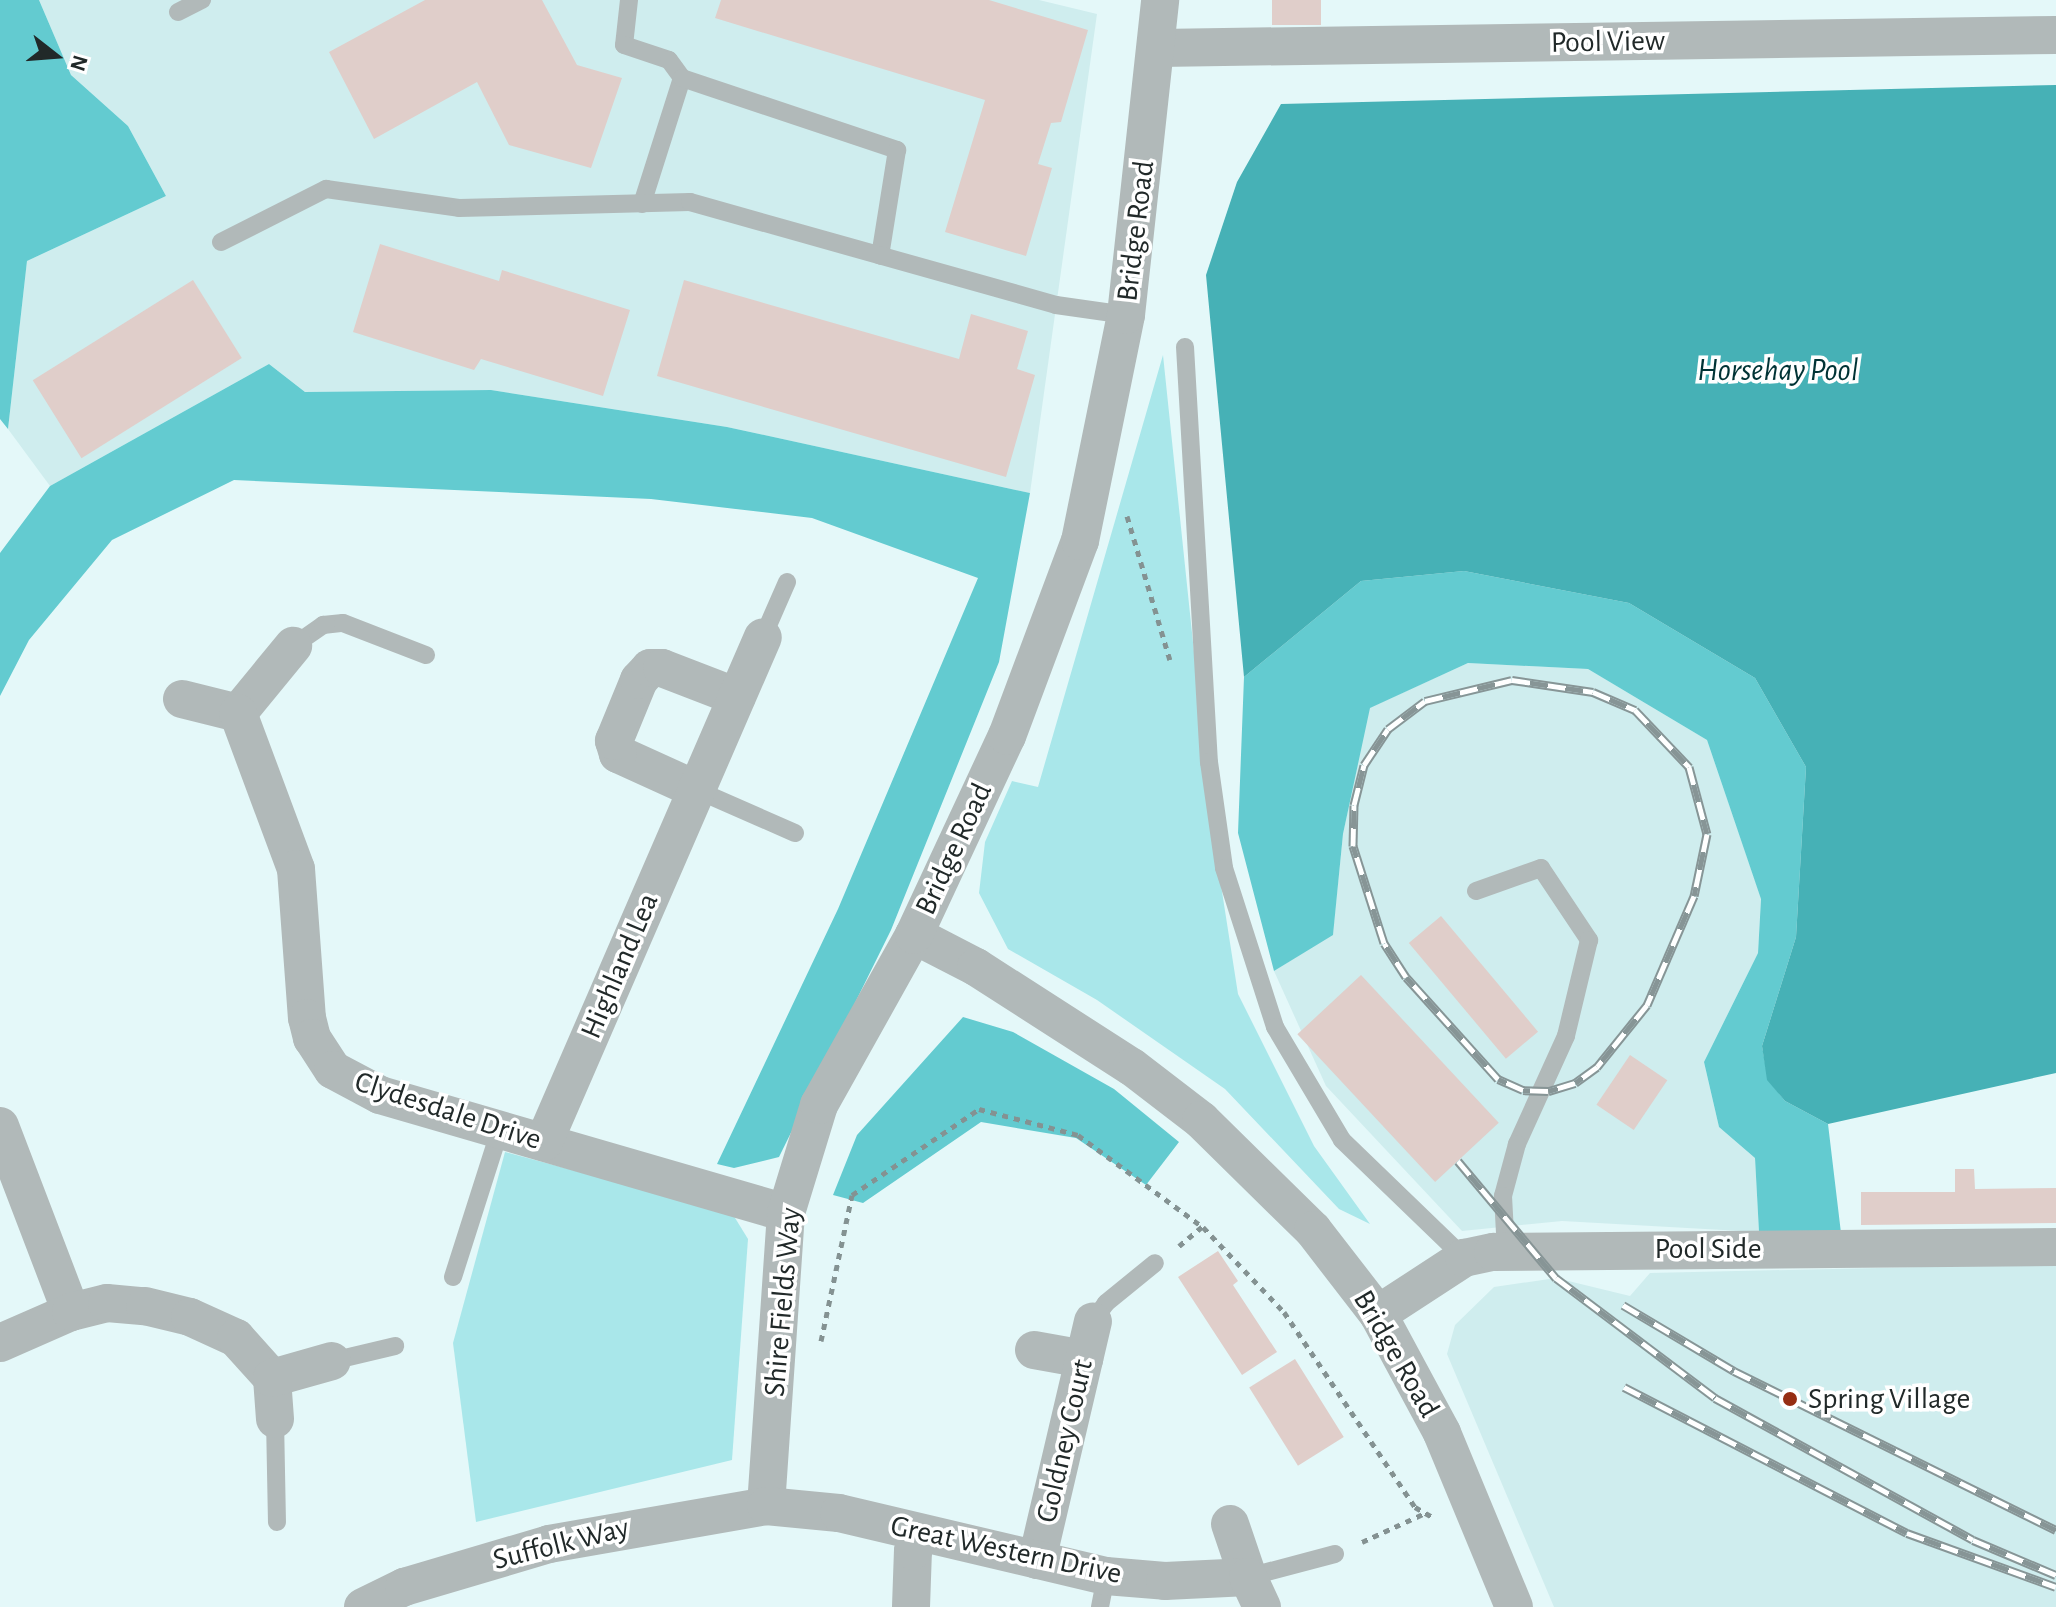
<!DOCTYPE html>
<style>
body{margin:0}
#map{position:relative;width:2056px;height:1607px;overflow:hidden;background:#e4f8f9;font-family:"Alegreya Sans",sans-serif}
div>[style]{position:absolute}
.built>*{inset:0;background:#cfedee}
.green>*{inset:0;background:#a9e7ea}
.forest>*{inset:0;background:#63cbd0}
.water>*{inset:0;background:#46b1b6}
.building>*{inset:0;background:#e0ceca;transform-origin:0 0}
.path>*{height:5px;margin-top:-2.5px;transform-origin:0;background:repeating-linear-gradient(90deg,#849292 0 6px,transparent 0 12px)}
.lane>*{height:18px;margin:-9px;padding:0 9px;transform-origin:9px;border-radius:9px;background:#b1b9b9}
.street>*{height:38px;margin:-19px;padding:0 19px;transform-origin:19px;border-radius:19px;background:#b1b9b9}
.rail>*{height:9px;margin-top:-4.5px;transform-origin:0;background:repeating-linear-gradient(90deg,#fff 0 18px,#879596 0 36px);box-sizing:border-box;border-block:2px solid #879596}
.dots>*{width:22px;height:22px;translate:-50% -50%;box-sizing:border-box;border:4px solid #fff;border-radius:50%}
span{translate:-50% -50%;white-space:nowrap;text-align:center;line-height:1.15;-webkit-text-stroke:7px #fff;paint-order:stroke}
.street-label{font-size:30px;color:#212929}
.poi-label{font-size:30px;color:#212929}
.left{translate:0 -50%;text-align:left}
.water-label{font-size:32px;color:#003335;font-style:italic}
.north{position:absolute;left:16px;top:16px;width:80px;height:80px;-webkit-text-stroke:6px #fff;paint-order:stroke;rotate:107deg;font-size:22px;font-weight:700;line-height:32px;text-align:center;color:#212929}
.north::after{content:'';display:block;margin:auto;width:28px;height:36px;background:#212929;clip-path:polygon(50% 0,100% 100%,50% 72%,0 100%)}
</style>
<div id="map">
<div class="built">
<div style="clip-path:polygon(39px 0,1039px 0,1097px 14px,1030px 493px,727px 427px,491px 390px,305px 392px,269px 364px,50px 486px,8px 429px,27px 261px,166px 196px,128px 126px,71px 75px)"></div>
<div style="clip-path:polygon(1468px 663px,1588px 669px,1707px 740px,1761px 898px,1758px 953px,1704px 1062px,1719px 1127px,1755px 1158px,1759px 1232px,1562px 1221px,1462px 1231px,1326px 1086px,1274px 971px,1333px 934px,1343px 834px,1369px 708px)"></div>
<div style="clip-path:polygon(2056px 1264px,2056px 1607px,1554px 1607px,1447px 1354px,1455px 1325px,1494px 1287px,1556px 1278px,1630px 1296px,1650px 1273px)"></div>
</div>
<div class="green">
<div style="clip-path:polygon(1163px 355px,1213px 834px,1238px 994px,1314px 1146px,1370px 1224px,1339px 1209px,1225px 1089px,1097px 1000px,1008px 949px,979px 893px,985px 842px,1012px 781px,1038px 787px)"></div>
<div style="clip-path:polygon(505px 1152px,732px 1213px,748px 1239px,732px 1460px,476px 1522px,453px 1343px)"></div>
</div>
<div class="forest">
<div style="clip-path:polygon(0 0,39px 0,71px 75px,128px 126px,166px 196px,27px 261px,8px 429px,0 419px)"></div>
<div style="clip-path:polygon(269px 364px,305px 392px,491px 390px,727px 427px,1030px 493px,999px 662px,891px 930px,779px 1157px,734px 1168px,717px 1164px,838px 909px,978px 578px,812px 518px,651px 499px,234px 480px,112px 540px,29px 640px,0 696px,0 553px,50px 486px)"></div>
<div style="clip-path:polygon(1464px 571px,1629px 603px,1755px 678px,1806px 767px,1796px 937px,1762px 1046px,1768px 1080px,1785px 1101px,1828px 1124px,1841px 1233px,1759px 1232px,1755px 1158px,1719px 1127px,1704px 1062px,1758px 953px,1761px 899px,1707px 740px,1588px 669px,1468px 663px,1370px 708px,1343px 834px,1333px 935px,1274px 971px,1238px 833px,1244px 677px,1361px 581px)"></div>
<div style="clip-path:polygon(963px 1017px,1013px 1032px,1114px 1089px,1179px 1142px,1146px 1185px,1076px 1138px,981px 1122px,863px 1203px,833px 1195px,857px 1135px)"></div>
</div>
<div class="water">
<div style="clip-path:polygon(2056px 85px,2056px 1073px,1828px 1124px,1785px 1101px,1767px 1080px,1762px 1046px,1796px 937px,1806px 767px,1755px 678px,1629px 603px,1464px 571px,1361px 581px,1244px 677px,1206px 275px,1237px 182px,1281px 104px)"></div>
</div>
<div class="building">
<div style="clip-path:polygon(425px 0,542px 0,577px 65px,622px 78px,591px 168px,509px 145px,477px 82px,374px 139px,329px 52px)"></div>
<div style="clip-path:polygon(721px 0,989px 0,1088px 30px,1061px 122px,1051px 123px,1038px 164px,1052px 168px,1026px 256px,945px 232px,985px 100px,715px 18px)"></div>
<div style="left:1272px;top:0;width:49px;height:25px"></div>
<div style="clip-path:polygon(380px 244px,499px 281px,502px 270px,630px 310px,603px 396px,481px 359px,474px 370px,353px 332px)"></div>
<div style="left:193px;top:280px;width:92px;height:189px;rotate:58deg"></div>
<div style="clip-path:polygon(684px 280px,959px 359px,971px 314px,1028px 331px,1017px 369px,1035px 375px,1006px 477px,657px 376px)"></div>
<div style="left:1441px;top:916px;width:151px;height:42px;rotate:50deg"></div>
<div style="left:1361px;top:975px;width:202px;height:87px;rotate:47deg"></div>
<div style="left:1630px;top:1055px;width:45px;height:60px;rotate:34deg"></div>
<div style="clip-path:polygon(1955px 1169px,1974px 1169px,1975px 1189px,2056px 1188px,2056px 1223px,1861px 1225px,1861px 1192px,1955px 1192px)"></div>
<div style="clip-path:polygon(1218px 1251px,1238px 1281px,1233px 1285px,1277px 1352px,1242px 1375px,1178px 1277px)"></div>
<div style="left:1295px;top:1359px;width:92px;height:54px;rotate:58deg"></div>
</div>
<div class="path">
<div style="left:1127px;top:516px;width:150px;rotate:73.4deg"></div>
<div style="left:1179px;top:1246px;width:30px;rotate:-40deg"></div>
<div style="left:821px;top:1341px;width:149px;rotate:-78deg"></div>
<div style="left:852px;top:1195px;width:153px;rotate:-34.1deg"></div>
<div style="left:979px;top:1109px;width:102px;rotate:14.7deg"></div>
<div style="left:1078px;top:1135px;width:155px;rotate:36.4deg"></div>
<div style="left:1203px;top:1227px;width:117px;rotate:46.4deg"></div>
<div style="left:1284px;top:1312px;width:235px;rotate:56.1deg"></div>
<div style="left:1415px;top:1507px;width:22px;rotate:30deg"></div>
<div style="left:1362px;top:1542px;width:69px;rotate:-24.7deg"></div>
</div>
<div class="lane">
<div style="left:629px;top:0;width:45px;rotate:96.3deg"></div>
<div style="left:624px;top:45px;width:47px;rotate:18.4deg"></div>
<div style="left:669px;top:60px;width:22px;rotate:54deg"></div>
<div style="left:178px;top:12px;width:27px;rotate:-27deg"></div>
<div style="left:642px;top:204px;width:132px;rotate:-72.4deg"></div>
<div style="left:682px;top:78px;width:227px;rotate:18.5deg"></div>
<div style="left:897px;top:150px;width:107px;rotate:99.1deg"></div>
<div style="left:221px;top:242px;width:118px;rotate:-26.8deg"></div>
<div style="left:326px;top:189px;width:134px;rotate:8.1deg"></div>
<div style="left:459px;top:208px;width:231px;rotate:-1.5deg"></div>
<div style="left:690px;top:202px;width:380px;rotate:15.7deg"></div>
<div style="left:1056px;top:305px;width:71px;rotate:8.1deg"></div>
<div style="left:1185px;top:347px;width:416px;rotate:86.7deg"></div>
<div style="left:1209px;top:762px;width:107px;rotate:81.9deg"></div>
<div style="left:1224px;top:868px;width:167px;rotate:72.2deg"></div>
<div style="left:1275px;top:1027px;width:131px;rotate:59.3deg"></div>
<div style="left:1342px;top:1140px;width:170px;rotate:44deg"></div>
<div style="left:763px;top:637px;width:60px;rotate:-66.4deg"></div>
<div style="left:293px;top:646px;width:37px;rotate:-35deg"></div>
<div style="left:323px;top:625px;width:20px;rotate:-6deg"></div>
<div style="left:343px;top:623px;width:89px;rotate:21.1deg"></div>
<div style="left:697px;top:790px;width:107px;rotate:23.7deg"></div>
<div style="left:1476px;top:891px;width:69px;rotate:-19.5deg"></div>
<div style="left:1541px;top:868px;width:87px;rotate:56.3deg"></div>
<div style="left:1589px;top:940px;width:99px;rotate:103.5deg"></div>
<div style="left:1566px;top:1036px;width:119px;rotate:114.4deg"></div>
<div style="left:1517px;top:1144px;width:54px;rotate:105.1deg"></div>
<div style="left:1503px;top:1196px;width:55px;rotate:86.9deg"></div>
<div style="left:453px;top:1277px;width:154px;rotate:-72.3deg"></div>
<div style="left:1093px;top:1321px;width:22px;rotate:-54deg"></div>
<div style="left:1106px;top:1303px;width:63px;rotate:-39.2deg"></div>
<div style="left:332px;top:1361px;width:65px;rotate:-13.4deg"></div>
<div style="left:275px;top:1419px;width:103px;rotate:88.9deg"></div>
<div style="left:1248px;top:1577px;width:90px;rotate:-14.8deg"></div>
<div style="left:1100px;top:1607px;width:32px;rotate:-79deg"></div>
</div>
<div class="street">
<div style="left:1159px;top:48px;width:897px;rotate:-0.83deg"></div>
<div style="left:182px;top:699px;width:58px;rotate:14deg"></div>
<div style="left:238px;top:713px;width:87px;rotate:-50.6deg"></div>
<div style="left:238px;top:713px;width:166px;rotate:69.6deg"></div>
<div style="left:296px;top:869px;width:149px;rotate:85.8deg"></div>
<div style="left:307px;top:1018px;width:21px;rotate:76deg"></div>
<div style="left:312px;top:1038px;width:38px;rotate:57deg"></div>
<div style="left:333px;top:1070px;width:53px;rotate:28deg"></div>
<div style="left:380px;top:1095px;width:423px;rotate:16.2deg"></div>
<div style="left:697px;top:790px;width:87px;rotate:-155.5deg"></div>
<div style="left:618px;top:754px;width:14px;rotate:-107deg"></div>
<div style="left:614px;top:741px;width:66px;rotate:-67.7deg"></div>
<div style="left:639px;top:680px;width:16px;rotate:-47deg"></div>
<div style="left:650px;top:668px;width:12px"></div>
<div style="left:662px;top:668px;width:80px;rotate:21.1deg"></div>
<div style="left:914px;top:935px;width:70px;rotate:27.3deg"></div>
<div style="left:976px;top:967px;width:185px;rotate:32.7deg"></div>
<div style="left:1132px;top:1067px;width:87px;rotate:37.5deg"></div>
<div style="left:1201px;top:1120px;width:157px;rotate:44.5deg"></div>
<div style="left:1313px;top:1230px;width:106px;rotate:52.3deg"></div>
<div style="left:1378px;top:1314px;width:135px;rotate:61.7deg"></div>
<div style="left:1442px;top:1433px;width:188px;rotate:67.5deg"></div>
<div style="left:0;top:1126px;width:199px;rotate:69.1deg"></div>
<div style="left:544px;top:1142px;width:550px;rotate:-66.56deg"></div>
<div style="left:1378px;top:1314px;width:103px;rotate:-33.1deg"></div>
<div style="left:1464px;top:1258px;width:30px;rotate:-12deg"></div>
<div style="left:1493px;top:1252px;width:563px;rotate:-0.51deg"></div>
<div style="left:0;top:1343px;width:77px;rotate:-23.6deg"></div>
<div style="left:71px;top:1312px;width:37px;rotate:-14deg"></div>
<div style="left:107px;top:1303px;width:38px;rotate:5deg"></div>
<div style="left:145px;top:1306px;width:46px;rotate:13.7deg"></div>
<div style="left:190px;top:1317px;width:51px;rotate:24.5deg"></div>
<div style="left:236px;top:1338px;width:54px;rotate:48deg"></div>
<div style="left:1034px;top:1350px;width:51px;rotate:10.2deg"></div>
<div style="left:275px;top:1419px;width:41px;rotate:-94.2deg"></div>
<div style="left:272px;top:1378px;width:62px;rotate:-15.8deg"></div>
<div style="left:766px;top:1506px;width:294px;rotate:-86.1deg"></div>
<div style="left:786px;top:1213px;width:113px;rotate:-73deg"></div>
<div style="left:819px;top:1105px;width:195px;rotate:-60.8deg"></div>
<div style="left:914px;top:935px;width:220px;rotate:-65deg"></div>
<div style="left:1007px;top:736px;width:208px;rotate:-69.5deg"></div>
<div style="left:1080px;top:541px;width:231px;rotate:-78.5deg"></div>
<div style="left:1126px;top:315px;width:317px;rotate:-83.8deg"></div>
<div style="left:1230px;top:1524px;width:56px;rotate:71.2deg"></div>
<div style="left:1037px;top:1560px;width:245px;rotate:-76.8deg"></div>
<div style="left:363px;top:1607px;width:46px;rotate:-26deg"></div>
<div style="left:404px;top:1587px;width:151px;rotate:-16.5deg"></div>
<div style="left:549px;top:1544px;width:220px;rotate:-9.9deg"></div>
<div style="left:766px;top:1506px;width:73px;rotate:5.5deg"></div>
<div style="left:839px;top:1513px;width:274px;rotate:13.3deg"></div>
<div style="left:1106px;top:1576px;width:59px;rotate:4.8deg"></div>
<div style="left:1165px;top:1581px;width:83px;rotate:-2.8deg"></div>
<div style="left:1248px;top:1577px;width:33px;rotate:65deg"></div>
<div style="left:911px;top:1607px;width:56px;rotate:-88deg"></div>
<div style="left:913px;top:1551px;width:19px;rotate:-69deg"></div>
</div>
<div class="rail">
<div style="left:1512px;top:680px;width:82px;rotate:8.4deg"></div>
<div style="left:1593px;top:692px;width:46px;rotate:23.2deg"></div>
<div style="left:1635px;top:710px;width:79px;rotate:46.5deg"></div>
<div style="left:1689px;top:767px;width:69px;rotate:75deg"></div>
<div style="left:1707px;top:834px;width:63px;rotate:101.8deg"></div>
<div style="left:1694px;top:896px;width:119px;rotate:113.3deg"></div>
<div style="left:1647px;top:1005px;width:80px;rotate:128.9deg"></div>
<div style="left:1597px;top:1067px;width:27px;rotate:144deg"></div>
<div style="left:1575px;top:1083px;width:28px;rotate:163deg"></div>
<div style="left:1548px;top:1091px;width:25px;rotate:-178deg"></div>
<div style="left:1523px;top:1090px;width:27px;rotate:-156deg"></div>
<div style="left:1498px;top:1079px;width:137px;rotate:-132deg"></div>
<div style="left:1406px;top:977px;width:40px;rotate:-122.9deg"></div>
<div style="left:1384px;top:943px;width:102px;rotate:-107.7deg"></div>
<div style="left:1353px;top:846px;width:41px;rotate:-88.6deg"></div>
<div style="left:1354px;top:805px;width:41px;rotate:-76deg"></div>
<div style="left:1364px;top:765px;width:43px;rotate:-56.3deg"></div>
<div style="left:1388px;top:729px;width:46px;rotate:-37.1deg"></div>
<div style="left:1425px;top:701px;width:89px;rotate:-13.6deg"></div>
<div style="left:1458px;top:1161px;width:153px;rotate:50.1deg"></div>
<div style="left:1556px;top:1278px;width:199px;rotate:37deg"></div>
<div style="left:1715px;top:1398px;width:294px;rotate:28.8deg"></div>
<div style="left:1973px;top:1540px;width:90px;rotate:22.9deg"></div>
<div style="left:1623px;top:1305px;width:129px;rotate:30.7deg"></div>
<div style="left:1734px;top:1371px;width:359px;rotate:26.3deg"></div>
<div style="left:1624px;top:1387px;width:318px;rotate:27.3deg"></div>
<div style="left:1907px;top:1533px;width:158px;rotate:19.9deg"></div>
</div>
<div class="dots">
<div style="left:1790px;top:1399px;background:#962e13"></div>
</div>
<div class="street-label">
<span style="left:1608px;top:42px;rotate:-1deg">Pool View</span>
<span style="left:1136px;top:231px;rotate:-83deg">Bridge Road</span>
<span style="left:954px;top:849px;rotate:-65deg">Bridge Road</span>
<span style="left:620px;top:966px;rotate:-67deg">Highland Lea</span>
<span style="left:448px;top:1111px;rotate:18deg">Clydesdale Drive</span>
<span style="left:1708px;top:1249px">Pool Side</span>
<span style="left:783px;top:1302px;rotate:-85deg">Shire Fields Way</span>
<span style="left:1396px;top:1354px;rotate:60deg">Bridge Road</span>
<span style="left:1065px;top:1441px;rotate:-77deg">Goldney Court</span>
<span style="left:561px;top:1544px;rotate:-14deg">Suffolk Way</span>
<span style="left:1006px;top:1550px;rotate:12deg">Great Western Drive</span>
</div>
<div class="poi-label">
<span class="left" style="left:1808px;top:1399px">Spring Village</span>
</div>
<div class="water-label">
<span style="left:1778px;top:370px">Horsehay Pool</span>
</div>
<div class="north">N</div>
</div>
